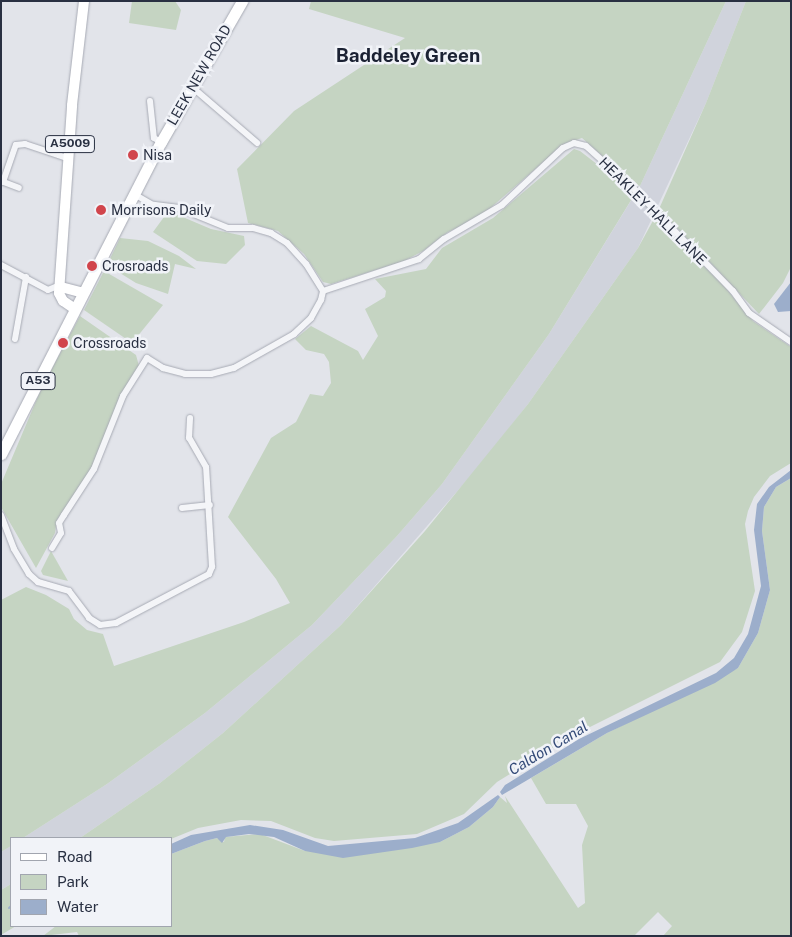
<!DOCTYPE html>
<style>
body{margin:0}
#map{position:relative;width:792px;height:937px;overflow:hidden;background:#e2e4ea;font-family:"Public Sans",sans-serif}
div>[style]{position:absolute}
.built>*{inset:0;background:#d0d3dc}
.green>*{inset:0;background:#c5d4c2}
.water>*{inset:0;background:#9caecb}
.stream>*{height:2px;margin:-1px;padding:0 1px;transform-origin:1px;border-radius:1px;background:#9caecb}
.roads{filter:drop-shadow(0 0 1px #a7aab4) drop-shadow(0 0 1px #a7aab4)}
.minor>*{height:6px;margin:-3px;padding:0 3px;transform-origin:3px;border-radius:3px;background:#f4f5f8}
.primary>*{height:10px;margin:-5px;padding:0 5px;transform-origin:5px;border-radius:5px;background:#fff}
.trunk>*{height:11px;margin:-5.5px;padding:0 5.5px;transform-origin:5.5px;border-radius:5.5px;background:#fff}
.dots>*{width:14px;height:14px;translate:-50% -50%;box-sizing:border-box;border:2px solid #f1f3f8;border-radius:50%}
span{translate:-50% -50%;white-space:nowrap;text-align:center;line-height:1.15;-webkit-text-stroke:5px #f1f3f8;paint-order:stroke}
.shield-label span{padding:1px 4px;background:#f1f3f8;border:1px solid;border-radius:4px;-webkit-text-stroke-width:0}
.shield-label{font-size:12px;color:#293042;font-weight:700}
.street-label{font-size:14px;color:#293042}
.poi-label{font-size:14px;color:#293042}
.left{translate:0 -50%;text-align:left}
.water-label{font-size:15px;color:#334a77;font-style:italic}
.district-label{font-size:19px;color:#1b2133;font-weight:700}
.frame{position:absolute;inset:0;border:2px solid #293042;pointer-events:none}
.legend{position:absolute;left:10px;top:837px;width:162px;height:90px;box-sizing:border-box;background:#f1f3f8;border:1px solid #a1a5af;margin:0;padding:6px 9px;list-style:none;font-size:15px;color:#293042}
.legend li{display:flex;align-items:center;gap:10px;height:25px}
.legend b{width:25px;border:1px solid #a1a5af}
</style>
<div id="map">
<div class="built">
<div style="clip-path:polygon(726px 1px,746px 1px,706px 103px,638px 248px,528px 404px,480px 465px,341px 625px,223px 733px,160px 783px,80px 838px,23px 838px,107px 784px,205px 713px,312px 625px,397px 536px,442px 484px,549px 334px,640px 186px)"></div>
<div style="clip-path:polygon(11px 846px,11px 884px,1px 890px,1px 852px)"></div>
</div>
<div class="green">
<div style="clip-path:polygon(132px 1px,175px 1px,181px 10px,176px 30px,129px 23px)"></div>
<div style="clip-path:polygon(311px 1px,726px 1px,640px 186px,631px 182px,582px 138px,564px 144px,480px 217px,448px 232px,423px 251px,404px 261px,331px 284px,323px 282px,304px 254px,278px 231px,248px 223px,237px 169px,294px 111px,405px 38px,309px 9px)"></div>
<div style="clip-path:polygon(746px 1px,791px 1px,791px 267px,783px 283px,759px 314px,659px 209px,706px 103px)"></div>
<div style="clip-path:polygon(574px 149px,580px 151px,633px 192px,633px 197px,549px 334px,442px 484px,397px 536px,312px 625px,205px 713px,107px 784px,23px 838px,11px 838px,11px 846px,1px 852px,1px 600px,26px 587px,46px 595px,69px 609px,74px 619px,87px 630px,103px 634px,114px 666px,244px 622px,290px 603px,276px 579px,228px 517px,271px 438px,296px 422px,310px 394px,323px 396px,331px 383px,329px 362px,324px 354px,306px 350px,295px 339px,311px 326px,358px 351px,363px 360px,378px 336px,365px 309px,385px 297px,386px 291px,375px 279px,426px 269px,442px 248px,493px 218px)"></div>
<div style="clip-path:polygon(178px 215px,211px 229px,244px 236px,245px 245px,226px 264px,197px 261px,153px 232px,164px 217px)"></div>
<div style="clip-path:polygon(655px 217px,724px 286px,753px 321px,791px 347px,791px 463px,770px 476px,754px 497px,748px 511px,745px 524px,755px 591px,742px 632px,720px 662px,572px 736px,497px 782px,464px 814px,417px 834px,334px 841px,315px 838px,271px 821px,241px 820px,198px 828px,171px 839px,80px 838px,160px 783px,223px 733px,341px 625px,425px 531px,528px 404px,638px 248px)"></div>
<div style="clip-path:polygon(120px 238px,148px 241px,179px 256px,196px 269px,175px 264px,168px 294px,136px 283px,107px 265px)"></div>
<div style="clip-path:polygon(104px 271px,163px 305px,132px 343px,84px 310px)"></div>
<div style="clip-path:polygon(80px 316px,136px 355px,139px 366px,93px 468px,57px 520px,55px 533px,36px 568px,1px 507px,1px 484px,42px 387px)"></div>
<div style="clip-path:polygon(791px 478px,791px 936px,663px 936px,672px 926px,658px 912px,634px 936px,79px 936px,77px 932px,43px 936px,56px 926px,171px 926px,171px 854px,205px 841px,217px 838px,224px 842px,225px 837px,260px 834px,305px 851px,440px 842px,469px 827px,493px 807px,500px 797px,507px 803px,505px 796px,578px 908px,585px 903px,582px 845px,588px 826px,576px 804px,546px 804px,531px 778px,607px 733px,738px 668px,758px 633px,770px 590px,762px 531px,764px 507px,776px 487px)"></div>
<div style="clip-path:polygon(51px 551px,68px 581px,43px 575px,41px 571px)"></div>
<div style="clip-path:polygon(11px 884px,11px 926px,16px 926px,1px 935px,1px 890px)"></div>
</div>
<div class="water">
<div style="clip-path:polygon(791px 282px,791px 311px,778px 312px,774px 304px)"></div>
<div style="clip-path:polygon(791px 470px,791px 478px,776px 487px,764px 507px,762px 531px,770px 590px,758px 633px,738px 668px,715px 683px,607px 733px,502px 795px,500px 792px,505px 785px,579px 739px,716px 673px,734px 658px,748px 634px,761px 586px,754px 530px,757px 504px,769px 487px)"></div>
<div style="clip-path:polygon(498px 795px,500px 797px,493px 807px,469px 827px,440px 842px,412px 848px,343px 858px,305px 851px,274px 837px,249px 834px,226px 837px,222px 843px,217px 838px,205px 841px,171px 854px,171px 844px,191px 835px,250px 825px,283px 830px,328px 846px,415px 838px,458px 823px)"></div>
</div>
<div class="stream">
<div style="left:9px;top:908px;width:3px;rotate:-45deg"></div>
</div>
<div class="roads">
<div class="minor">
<div style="left:192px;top:87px;width:86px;rotate:40.7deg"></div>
<div style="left:150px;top:101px;width:37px;rotate:84deg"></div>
<div style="left:154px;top:138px;width:8px;rotate:30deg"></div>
<div style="left:1px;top:181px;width:19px;rotate:21deg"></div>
<div style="left:3px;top:182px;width:39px;rotate:-71deg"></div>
<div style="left:16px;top:145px;width:9px;rotate:-6deg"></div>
<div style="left:25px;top:144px;width:47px;rotate:18.4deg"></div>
<div style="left:1px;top:265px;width:53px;rotate:28deg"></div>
<div style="left:48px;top:290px;width:13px;rotate:-23deg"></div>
<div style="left:323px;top:291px;width:101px;rotate:-18.4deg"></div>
<div style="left:419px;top:259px;width:32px;rotate:-39deg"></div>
<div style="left:444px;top:239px;width:67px;rotate:-30.4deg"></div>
<div style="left:502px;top:205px;width:83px;rotate:-43.1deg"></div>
<div style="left:563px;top:148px;width:12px;rotate:-24deg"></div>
<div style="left:574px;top:143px;width:12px;rotate:14deg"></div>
<div style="left:586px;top:146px;width:66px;rotate:41.9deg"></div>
<div style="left:635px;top:190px;width:141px;rotate:45.9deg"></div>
<div style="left:733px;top:291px;width:27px;rotate:54deg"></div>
<div style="left:749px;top:313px;width:51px;rotate:34.6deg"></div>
<div style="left:15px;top:339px;width:63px;rotate:-79.9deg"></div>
<div style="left:182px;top:508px;width:28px;rotate:-6deg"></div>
<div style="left:1px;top:515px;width:36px;rotate:69deg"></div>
<div style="left:14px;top:549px;width:29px;rotate:59deg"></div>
<div style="left:29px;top:574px;width:12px;rotate:42deg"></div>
<div style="left:38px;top:582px;width:32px;rotate:16deg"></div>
<div style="left:69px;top:591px;width:34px;rotate:53deg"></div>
<div style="left:89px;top:618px;width:13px;rotate:32deg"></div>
<div style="left:100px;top:625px;width:16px;rotate:-7deg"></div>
<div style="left:116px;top:623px;width:105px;rotate:-27.8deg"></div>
<div style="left:209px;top:574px;width:8px;rotate:-67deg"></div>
<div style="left:212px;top:567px;width:100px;rotate:-93.4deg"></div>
<div style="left:206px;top:467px;width:34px;rotate:-120deg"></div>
<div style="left:189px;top:438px;width:20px;rotate:-87deg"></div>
<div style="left:52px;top:548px;width:17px;rotate:-59deg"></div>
<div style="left:61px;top:533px;width:10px;rotate:-101deg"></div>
<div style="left:59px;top:523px;width:9px;rotate:-58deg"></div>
<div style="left:64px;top:515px;width:55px;rotate:-56.9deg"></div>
<div style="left:94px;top:469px;width:79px;rotate:-68.3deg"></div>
<div style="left:123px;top:396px;width:45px;rotate:-57.7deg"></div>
<div style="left:147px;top:358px;width:19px;rotate:32deg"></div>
<div style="left:163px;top:368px;width:23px;rotate:15deg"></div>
<div style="left:185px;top:374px;width:26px"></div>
<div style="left:211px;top:374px;width:24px;rotate:-15deg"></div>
<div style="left:234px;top:368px;width:69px;rotate:-29.5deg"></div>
<div style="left:294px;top:334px;width:23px;rotate:-43deg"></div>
<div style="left:311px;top:318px;width:21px;rotate:-61deg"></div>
<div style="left:321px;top:300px;width:9px;rotate:-77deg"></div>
<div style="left:323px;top:291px;width:32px;rotate:-122deg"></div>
<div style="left:306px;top:264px;width:28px;rotate:-132deg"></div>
<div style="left:287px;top:243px;width:19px;rotate:-148deg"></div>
<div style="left:271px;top:233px;width:19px;rotate:-164deg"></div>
<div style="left:253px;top:228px;width:25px;rotate:180deg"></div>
<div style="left:228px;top:228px;width:53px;rotate:-157.8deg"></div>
<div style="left:179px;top:208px;width:26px;rotate:-173deg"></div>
<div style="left:153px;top:205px;width:22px;rotate:-150deg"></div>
</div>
<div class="primary">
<div style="left:61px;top:287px;width:23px;rotate:15deg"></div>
<div style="left:75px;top:309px;width:14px;rotate:-146deg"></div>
<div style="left:63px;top:301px;width:9px;rotate:-117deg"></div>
<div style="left:59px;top:293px;width:188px;rotate:-86deg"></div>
<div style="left:72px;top:105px;width:105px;rotate:-83.4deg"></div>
</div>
<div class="trunk">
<div style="left:1px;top:454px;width:351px;rotate:-62.9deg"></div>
<div style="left:161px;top:142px;width:163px;rotate:-60.1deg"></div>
</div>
</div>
<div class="dots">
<div style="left:133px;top:155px;background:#d1454c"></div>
<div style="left:101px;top:210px;background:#d1454c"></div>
<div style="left:92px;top:266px;background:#d1454c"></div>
<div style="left:63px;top:343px;background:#d1454c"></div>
</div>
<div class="shield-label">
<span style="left:70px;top:144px">A5009</span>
<span style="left:38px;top:381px">A53</span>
</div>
<div class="street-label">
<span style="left:199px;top:75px;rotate:-60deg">LEEK NEW ROAD</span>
<span style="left:653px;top:211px;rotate:45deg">HEAKLEY HALL LANE</span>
</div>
<div class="poi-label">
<span class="left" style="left:143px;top:155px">Nisa</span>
<span class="left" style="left:111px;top:210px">Morrisons Daily</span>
<span class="left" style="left:102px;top:266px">Crosroads</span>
<span class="left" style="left:73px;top:343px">Crossroads</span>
</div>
<div class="water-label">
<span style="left:548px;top:748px;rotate:-31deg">Caldon Canal</span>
</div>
<div class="district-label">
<span style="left:408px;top:56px">Baddeley Green</span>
</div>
<div class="frame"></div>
<ul class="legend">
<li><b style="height:6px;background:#fff"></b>Road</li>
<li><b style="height:14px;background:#c5d4c2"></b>Park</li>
<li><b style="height:14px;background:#9caecb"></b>Water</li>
</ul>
</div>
